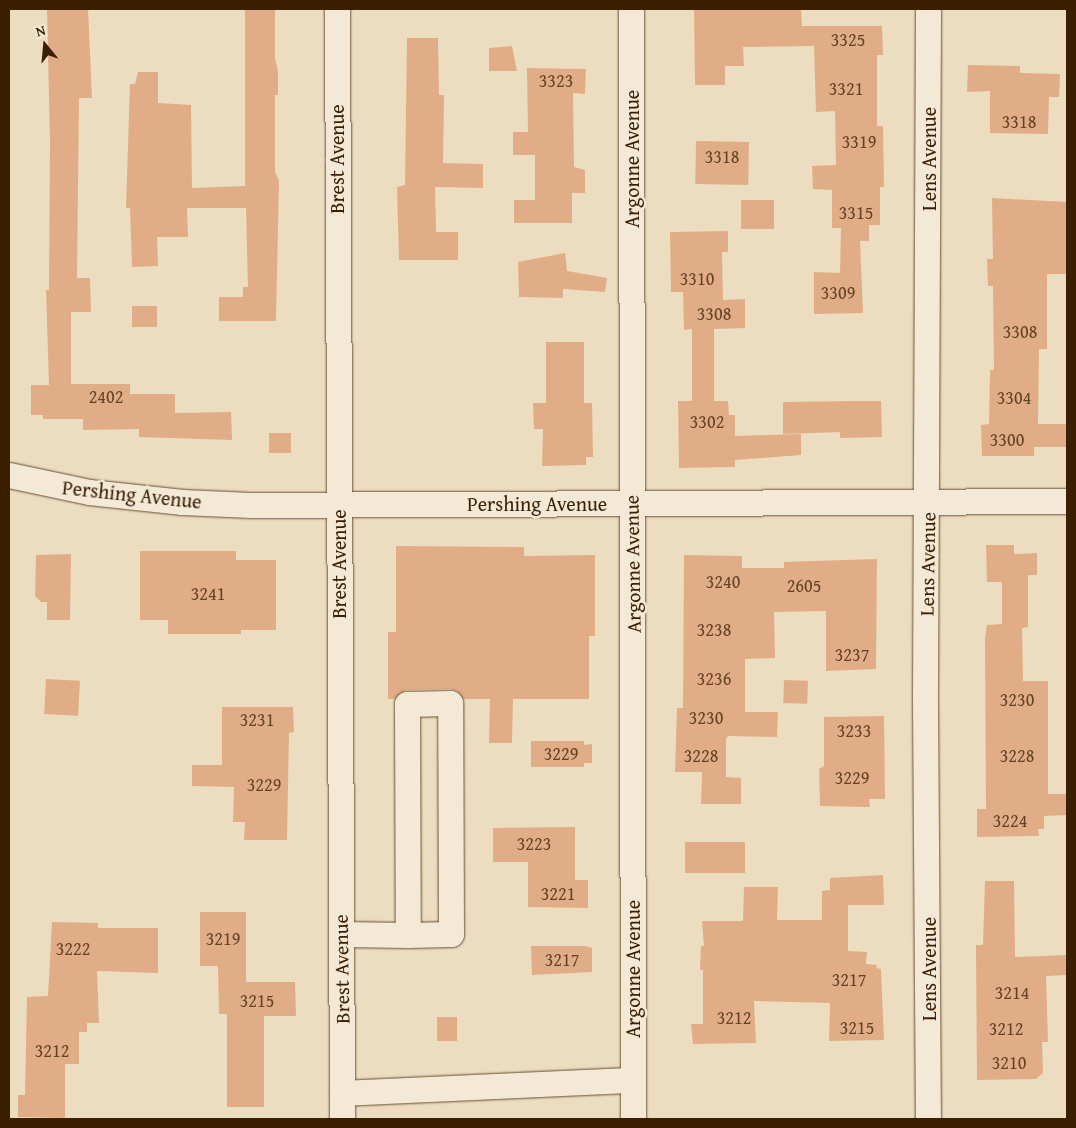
<!DOCTYPE html>
<style>
body{margin:0}
#map{position:relative;width:1076px;height:1128px;overflow:hidden;background:#edddc0;font-family:"Gentium Book Plus",serif}
div>[style]{position:absolute}
.building>*{inset:0;background:#e1ad87;transform-origin:0 0}
.roads{filter:drop-shadow(0 0 1px #684e32) drop-shadow(0 0 1px #684e32)}
.minor>*{height:25px;margin:-12.5px;padding:0 12.5px;transform-origin:12.5px;border-radius:12.5px;background:#f3e9d6}
span{translate:-50% -50%;white-space:nowrap;text-align:center;line-height:1.15;-webkit-text-stroke:5px #f3e9d6;paint-order:stroke}
.number-label{font-size:18px;color:#644224}
.number-label span{-webkit-text-stroke-width:0}
.street-label{font-size:20px;color:#3b1f03}
.frame{position:absolute;inset:0;border:10px solid #3b1f03;pointer-events:none}
.north{position:absolute;left:20px;top:20px;width:50px;height:50px;-webkit-text-stroke:4px #f3e9d6;paint-order:stroke;rotate:343deg;font-size:14px;font-weight:700;line-height:20px;text-align:center;color:#3b1f03}
.north::after{content:'';display:block;margin:auto;width:18px;height:22px;background:#3b1f03;clip-path:polygon(50% 0,100% 100%,50% 72%,0 100%)}
</style>
<div id="map">
<div class="building">
<div style="clip-path:polygon(47px 9px,88px 9px,92px 98px,79px 98px,77px 278px,90px 278px,91px 312px,71px 312px,71px 384px,130px 384px,130px 394px,175px 394px,175px 413px,231px 412px,232px 440px,139px 437px,139px 429px,83px 430px,83px 419px,43px 419px,43px 415px,31px 415px,31px 385px,49px 385px,46px 290px,49px 290px,50px 141px)"></div>
<div style="clip-path:polygon(245px 9px,275px 9px,275px 59px,278px 71px,278px 95px,275px 95px,275px 172px,279px 181px,276px 321px,219px 321px,219px 297px,243px 297px,243px 287px,248px 287px,246px 208px,187px 208px,188px 237px,157px 237px,158px 266px,132px 267px,130px 208px,126px 208px,130px 84px,135px 84px,138px 72px,158px 72px,158px 103px,191px 105px,192px 188px,245px 186px)"></div>
<div style="clip-path:polygon(694px 9px,801px 9px,802px 26px,882px 26px,883px 55px,877px 55px,877px 126px,883px 126px,884px 187px,880px 187px,880px 225px,869px 225px,869px 241px,860px 241px,863px 313px,814px 314px,814px 272px,840px 273px,841px 228px,832px 228px,832px 190px,813px 189px,812px 166px,836px 165px,835px 111px,816px 112px,814px 46px,743px 47px,744px 66px,725px 66px,725px 85px,695px 85px)"></div>
<div style="clip-path:polygon(407px 38px,438px 38px,439px 95px,444px 95px,443px 163px,483px 164px,483px 188px,435px 187px,436px 232px,458px 232px,458px 260px,399px 260px,397px 187px,405px 185px)"></div>
<div style="clip-path:polygon(512px 46px,517px 71px,489px 71px,489px 48px)"></div>
<div style="clip-path:polygon(968px 65px,1020px 66px,1020px 73px,1060px 74px,1059px 97px,1049px 97px,1048px 134px,990px 133px,990px 91px,967px 92px)"></div>
<div style="clip-path:polygon(527px 68px,586px 69px,585px 94px,573px 93px,574px 167px,585px 170px,585px 193px,572px 193px,572px 223px,514px 223px,514px 200px,535px 200px,535px 155px,513px 155px,513px 132px,528px 132px)"></div>
<div style="left:696px;top:141px;width:53px;height:43px;rotate:1deg"></div>
<div style="clip-path:polygon(992px 198px,1067px 202px,1067px 274px,1047px 274px,1047px 349px,1039px 349px,1038px 424px,1067px 424px,1067px 447px,1034px 447px,1034px 456px,982px 456px,981px 425px,989px 424px,990px 370px,994px 370px,993px 286px,988px 286px,987px 259px,993px 259px)"></div>
<div style="left:774px;top:200px;width:29px;height:33px;rotate:90deg"></div>
<div style="clip-path:polygon(728px 231px,728px 252px,722px 252px,723px 300px,745px 299px,745px 328px,714px 329px,714px 401px,728px 401px,729px 415px,735px 415px,735px 436px,801px 434px,801px 455px,735px 460px,735px 467px,679px 468px,678px 401px,692px 401px,692px 329px,684px 330px,683px 292px,671px 292px,670px 232px)"></div>
<div style="clip-path:polygon(565px 253px,567px 271px,607px 278px,605px 292px,563px 289px,563px 298px,519px 297px,518px 262px)"></div>
<div style="left:132px;top:306px;width:25px;height:21px"></div>
<div style="clip-path:polygon(546px 342px,584px 342px,584px 403px,592px 403px,593px 457px,586px 457px,586px 465px,542px 466px,543px 429px,534px 429px,533px 403px,546px 403px)"></div>
<div style="clip-path:polygon(858px 401px,881px 401px,882px 437px,840px 438px,840px 432px,783px 434px,783px 402px)"></div>
<div style="left:269px;top:433px;width:22px;height:20px"></div>
<div style="clip-path:polygon(986px 545px,1014px 545px,1014px 554px,1037px 553px,1037px 575px,1028px 575px,1028px 627px,1022px 628px,1023px 681px,1048px 681px,1048px 794px,1067px 794px,1067px 815px,1044px 816px,1044px 829px,1038px 829px,1039px 836px,977px 837px,977px 809px,986px 809px,985px 638px,987px 625px,1002px 624px,1002px 582px,987px 582px)"></div>
<div style="clip-path:polygon(396px 546px,524px 547px,524px 556px,595px 555px,595px 636px,589px 636px,589px 699px,513px 699px,512px 743px,489px 743px,490px 699px,463px 699px,457px 691px,450px 689px,406px 690px,394px 699px,388px 699px,388px 632px,396px 632px)"></div>
<div style="clip-path:polygon(140px 551px,236px 551px,236px 560px,276px 560px,276px 630px,241px 630px,241px 634px,168px 634px,168px 620px,140px 620px)"></div>
<div style="clip-path:polygon(71px 554px,70px 620px,47px 620px,47px 602px,41px 602px,35px 596px,36px 555px)"></div>
<div style="clip-path:polygon(684px 555px,742px 556px,742px 568px,784px 568px,784px 562px,877px 559px,876px 669px,826px 671px,826px 611px,774px 612px,775px 658px,745px 659px,745px 712px,778px 712px,777px 737px,728px 736px,726px 739px,726px 777px,741px 778px,741px 804px,701px 804px,702px 772px,675px 772px,677px 708px,683px 708px)"></div>
<div style="left:46px;top:679px;width:34px;height:35px;rotate:3deg"></div>
<div style="left:784px;top:680px;width:24px;height:23px;rotate:2deg"></div>
<div style="clip-path:polygon(222px 707px,293px 707px,294px 732px,289px 733px,287px 840px,244px 840px,245px 822px,233px 822px,234px 787px,192px 786px,192px 765px,222px 765px)"></div>
<div style="clip-path:polygon(884px 716px,885px 799px,869px 799px,870px 807px,820px 806px,819px 769px,824px 766px,824px 717px)"></div>
<div style="clip-path:polygon(531px 741px,584px 741px,584px 745px,592px 744px,592px 763px,584px 763px,584px 767px,531px 767px)"></div>
<div style="clip-path:polygon(575px 827px,575px 880px,588px 880px,588px 908px,528px 907px,528px 862px,493px 862px,493px 828px)"></div>
<div style="left:685px;top:842px;width:60px;height:31px"></div>
<div style="clip-path:polygon(883px 875px,884px 905px,848px 905px,848px 951px,867px 952px,866px 964px,877px 965px,876px 968px,881px 969px,884px 1040px,829px 1041px,830px 1003px,754px 1001px,756px 1043px,693px 1044px,691px 1024px,703px 1024px,703px 970px,700px 970px,701px 946px,704px 946px,702px 921px,743px 921px,744px 887px,778px 887px,777px 920px,822px 920px,822px 891px,830px 890px,830px 878px)"></div>
<div style="clip-path:polygon(985px 881px,1014px 881px,1015px 957px,1067px 955px,1067px 975px,1046px 976px,1048px 1042px,1042px 1042px,1043px 1073px,1036px 1079px,977px 1080px,976px 945px,983px 945px)"></div>
<div style="clip-path:polygon(200px 912px,246px 912px,246px 982px,295px 982px,296px 1016px,264px 1016px,264px 1107px,227px 1107px,227px 1014px,219px 1014px,218px 966px,200px 966px)"></div>
<div style="clip-path:polygon(52px 922px,98px 923px,98px 928px,158px 928px,158px 973px,97px 971px,99px 1023px,87px 1023px,87px 1032px,79px 1032px,79px 1064px,65px 1064px,65px 1118px,18px 1117px,18px 1095px,25px 1095px,27px 997px,48px 996px)"></div>
<div style="clip-path:polygon(531px 946px,586px 946px,592px 948px,592px 972px,532px 975px)"></div>
<div style="left:437px;top:1017px;width:20px;height:24px"></div>
</div>
<div class="roads">
<div class="minor">
<div style="left:337px;top:9px;width:1110px;rotate:89.74deg"></div>
<div style="left:631px;top:9px;width:1110px;rotate:89.9deg"></div>
<div style="left:928px;top:9px;width:690px;rotate:90.25deg"></div>
<div style="left:925px;top:699px;width:420px;rotate:89.6deg"></div>
<div style="left:9px;top:475px;width:82px;rotate:12deg"></div>
<div style="left:89px;top:492px;width:94px;rotate:6.1deg"></div>
<div style="left:182px;top:502px;width:69px;rotate:2.5deg"></div>
<div style="left:251px;top:505px;width:816px;rotate:-0.28deg"></div>
<div style="left:341px;top:934px;width:67px;rotate:0.9deg"></div>
<div style="left:408px;top:935px;width:43px;rotate:-1.3deg"></div>
<div style="left:451px;top:934px;width:231px;rotate:-90.2deg"></div>
<div style="left:450px;top:703px;width:43px;rotate:178.7deg"></div>
<div style="left:407px;top:704px;width:231px;rotate:89.8deg"></div>
<div style="left:342px;top:1093px;width:291px;rotate:-2.6deg"></div>
</div>
</div>
<div class="number-label">
<span style="left:848px;top:40px">3325</span>
<span style="left:556px;top:81px">3323</span>
<span style="left:846px;top:89px">3321</span>
<span style="left:1019px;top:122px">3318</span>
<span style="left:859px;top:142px">3319</span>
<span style="left:722px;top:157px">3318</span>
<span style="left:856px;top:213px">3315</span>
<span style="left:697px;top:279px">3310</span>
<span style="left:838px;top:293px">3309</span>
<span style="left:714px;top:314px">3308</span>
<span style="left:1020px;top:332px">3308</span>
<span style="left:106px;top:397px">2402</span>
<span style="left:1014px;top:398px">3304</span>
<span style="left:707px;top:422px">3302</span>
<span style="left:1007px;top:440px">3300</span>
<span style="left:723px;top:582px">3240</span>
<span style="left:804px;top:586px">2605</span>
<span style="left:208px;top:594px">3241</span>
<span style="left:714px;top:630px">3238</span>
<span style="left:852px;top:655px">3237</span>
<span style="left:714px;top:679px">3236</span>
<span style="left:1017px;top:700px">3230</span>
<span style="left:706px;top:718px">3230</span>
<span style="left:257px;top:720px">3231</span>
<span style="left:854px;top:731px">3233</span>
<span style="left:561px;top:754px">3229</span>
<span style="left:701px;top:756px">3228</span>
<span style="left:1017px;top:756px">3228</span>
<span style="left:852px;top:778px">3229</span>
<span style="left:264px;top:785px">3229</span>
<span style="left:1010px;top:821px">3224</span>
<span style="left:534px;top:844px">3223</span>
<span style="left:558px;top:894px">3221</span>
<span style="left:223px;top:939px">3219</span>
<span style="left:73px;top:949px">3222</span>
<span style="left:562px;top:960px">3217</span>
<span style="left:849px;top:980px">3217</span>
<span style="left:1012px;top:993px">3214</span>
<span style="left:257px;top:1001px">3215</span>
<span style="left:734px;top:1018px">3212</span>
<span style="left:857px;top:1028px">3215</span>
<span style="left:1006px;top:1029px">3212</span>
<span style="left:52px;top:1051px">3212</span>
<span style="left:1009px;top:1063px">3210</span>
</div>
<div class="street-label">
<span style="left:336px;top:159px;rotate:-90deg">Brest Avenue</span>
<span style="left:631px;top:159px;rotate:-90deg">Argonne Avenue</span>
<span style="left:928px;top:159px;rotate:-90deg">Lens Avenue</span>
<span style="left:132px;top:494px;rotate:6deg">Pershing Avenue</span>
<span style="left:537px;top:503px">Pershing Avenue</span>
<span style="left:338px;top:564px;rotate:-90deg">Brest Avenue</span>
<span style="left:632px;top:564px;rotate:-91deg">Argonne Avenue</span>
<span style="left:927px;top:564px;rotate:-89deg">Lens Avenue</span>
<span style="left:341px;top:969px;rotate:-91deg">Brest Avenue</span>
<span style="left:632px;top:969px;rotate:-90deg">Argonne Avenue</span>
<span style="left:928px;top:969px;rotate:-90deg">Lens Avenue</span>
</div>
<div class="frame"></div>
<div class="north">N</div>
</div>
